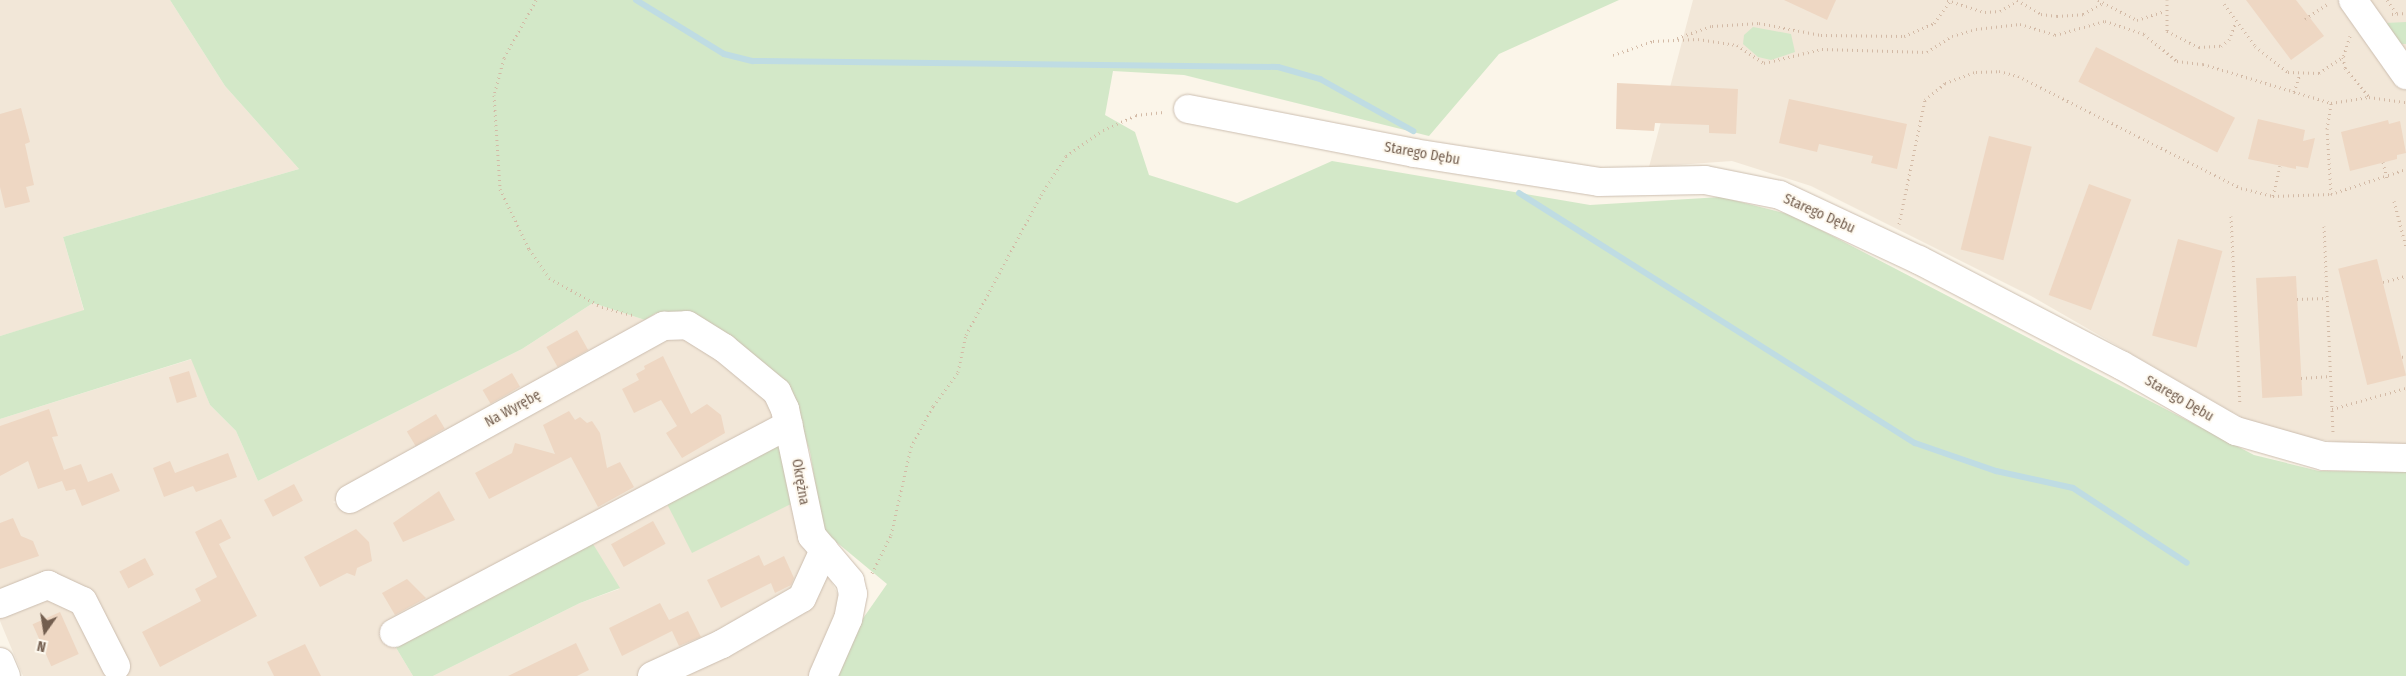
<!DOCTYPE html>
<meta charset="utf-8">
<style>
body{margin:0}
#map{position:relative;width:2406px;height:676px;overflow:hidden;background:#fbf5e9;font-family:"Fira Sans Condensed",sans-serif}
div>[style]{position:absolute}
.residential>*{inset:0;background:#f2e7d8}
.green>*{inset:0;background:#d3e8c8}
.stream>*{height:6px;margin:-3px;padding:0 3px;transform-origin:3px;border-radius:3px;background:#bfdce3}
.building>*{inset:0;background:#eed7c3;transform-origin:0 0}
.path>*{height:3px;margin-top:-1.5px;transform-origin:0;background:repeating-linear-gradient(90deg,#d3baa6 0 1px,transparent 0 5px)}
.roads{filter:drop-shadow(0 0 1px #ccbeb0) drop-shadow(0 0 1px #ccbeb0)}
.minor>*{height:28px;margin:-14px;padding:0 14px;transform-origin:14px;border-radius:14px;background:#fff}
span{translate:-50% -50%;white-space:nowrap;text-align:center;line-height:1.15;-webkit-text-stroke:4px #fef9ef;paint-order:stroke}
.street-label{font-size:14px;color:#735e4f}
.north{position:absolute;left:20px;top:606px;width:50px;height:50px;-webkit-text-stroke:4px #fef9ef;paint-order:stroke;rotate:193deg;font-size:14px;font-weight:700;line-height:20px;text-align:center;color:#735e4f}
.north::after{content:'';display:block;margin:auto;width:18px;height:22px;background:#735e4f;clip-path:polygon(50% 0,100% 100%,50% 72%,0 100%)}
</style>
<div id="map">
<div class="residential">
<div style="clip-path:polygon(0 0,170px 0,225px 86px,299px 169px,63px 237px,84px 311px,0 336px)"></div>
<div style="clip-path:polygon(1693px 0,2406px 0,2406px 443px,2393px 450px,2267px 432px,2031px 296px,1811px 186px,1732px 161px,1649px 167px)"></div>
<div style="clip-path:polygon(593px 303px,645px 320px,639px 331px,333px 502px,344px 509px,684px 330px,764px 393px,779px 421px,392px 641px,413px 676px,23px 676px,0 621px,0 419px,192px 359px,210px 405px,236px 431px,258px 481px,522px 349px)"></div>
<div style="clip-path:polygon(663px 496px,797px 501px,804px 529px,843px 604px,813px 676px,433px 676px,580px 603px,619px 589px,590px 539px)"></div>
</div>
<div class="green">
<div style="clip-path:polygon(170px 0,1619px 0,1499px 54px,1429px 136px,1184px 75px,1113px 71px,1105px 115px,1135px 132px,1149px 175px,1237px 203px,1332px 161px,1590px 205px,1721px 197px,1792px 215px,2254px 455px,2319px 471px,2406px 472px,2406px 676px,834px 676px,857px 627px,887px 584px,823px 531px,810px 452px,794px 403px,686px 314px,656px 313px,645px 320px,593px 303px,522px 349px,258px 481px,236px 431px,210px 405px,191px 359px,0 419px,0 336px,84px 310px,63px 237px,299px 169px,225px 86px)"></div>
<div style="clip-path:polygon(2406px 22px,2406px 44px,2402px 44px,2391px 38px,2385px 23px)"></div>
<div style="clip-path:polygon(1753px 27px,1791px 34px,1795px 52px,1771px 60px,1758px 57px,1743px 44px,1744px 35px)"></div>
<div style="clip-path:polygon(774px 446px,781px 447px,797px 501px,692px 553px,663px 496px)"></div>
<div style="clip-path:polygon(590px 539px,620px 588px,580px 603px,433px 676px,413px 676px,392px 641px)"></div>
</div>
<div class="stream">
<div style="left:636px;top:0;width:103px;rotate:31.5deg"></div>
<div style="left:724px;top:54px;width:30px;rotate:14deg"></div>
<div style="left:753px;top:61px;width:525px;rotate:0.65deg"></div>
<div style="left:1278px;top:67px;width:44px;rotate:15.9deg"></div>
<div style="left:1320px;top:79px;width:107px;rotate:29.2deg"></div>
<div style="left:1519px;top:193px;width:468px;rotate:32.3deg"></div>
<div style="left:1915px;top:443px;width:86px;rotate:19.1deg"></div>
<div style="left:1996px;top:471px;width:79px;rotate:12.4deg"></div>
<div style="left:2073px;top:488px;width:136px;rotate:33.3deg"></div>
</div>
<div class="building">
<div style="clip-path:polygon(1784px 0,1836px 0,1827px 20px)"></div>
<div style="clip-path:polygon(2246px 0,2296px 0,2324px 36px,2291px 60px)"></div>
<div style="left:2096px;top:47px;width:156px;height:39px;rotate:27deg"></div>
<div style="clip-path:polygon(1617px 83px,1738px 89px,1736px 134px,1709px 133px,1709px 125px,1655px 123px,1654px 131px,1616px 129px)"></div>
<div style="clip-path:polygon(1789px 99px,1907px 124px,1897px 169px,1871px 163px,1873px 156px,1819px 144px,1817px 152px,1779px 143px)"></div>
<div style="clip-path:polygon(21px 108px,30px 142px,25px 144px,34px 185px,26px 187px,30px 202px,5px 208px,0 187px,0 114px)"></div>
<div style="clip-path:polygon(2258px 119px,2305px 130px,2303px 141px,2315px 138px,2308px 168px,2296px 166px,2296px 169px,2248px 159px)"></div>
<div style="clip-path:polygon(2388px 120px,2389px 124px,2400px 121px,2406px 153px,2397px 155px,2397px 159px,2350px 171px,2341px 132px)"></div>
<div style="left:1989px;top:136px;width:44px;height:117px;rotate:14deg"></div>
<div style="left:2089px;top:184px;width:45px;height:118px;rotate:20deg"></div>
<div style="left:2178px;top:239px;width:46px;height:100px;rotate:15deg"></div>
<div style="left:2377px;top:259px;width:120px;height:40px;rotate:76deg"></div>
<div style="left:2296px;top:276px;width:120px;height:40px;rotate:87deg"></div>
<div style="left:577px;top:330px;width:23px;height:35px;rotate:61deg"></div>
<div style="clip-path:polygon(663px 356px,691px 414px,707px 404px,721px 415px,725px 433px,682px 458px,666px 433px,677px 426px,661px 400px,634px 413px,622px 389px,639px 380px,636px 374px,645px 369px,644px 366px)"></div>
<div style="left:189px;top:371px;width:27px;height:21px;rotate:73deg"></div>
<div style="left:512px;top:373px;width:16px;height:34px;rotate:60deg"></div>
<div style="clip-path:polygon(49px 409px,58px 436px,52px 437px,64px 470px,81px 464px,88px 482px,112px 473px,120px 491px,82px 506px,75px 489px,66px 491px,62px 481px,38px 489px,28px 461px,0 476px,0 426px)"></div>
<div style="clip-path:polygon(569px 411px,575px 420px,580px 417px,587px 423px,592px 421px,600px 433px,607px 468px,620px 462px,634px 487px,598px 507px,571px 457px,489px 499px,475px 473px,512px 453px,515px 443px,555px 454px,543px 425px)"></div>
<div style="left:436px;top:414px;width:17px;height:34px;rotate:59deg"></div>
<div style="clip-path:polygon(228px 453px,237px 477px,196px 492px,193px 486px,164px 497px,153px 468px,170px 461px,175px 473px)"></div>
<div style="left:294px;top:484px;width:19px;height:34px;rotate:62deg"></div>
<div style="clip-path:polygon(439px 491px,455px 520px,403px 542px,393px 523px)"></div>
<div style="clip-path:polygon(13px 518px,21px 536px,33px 541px,39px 556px,0 569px,0 523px)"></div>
<div style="clip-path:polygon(221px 519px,231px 538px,219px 544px,257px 616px,160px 667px,142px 632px,201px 601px,195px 589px,217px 577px,195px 532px)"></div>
<div style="left:653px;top:521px;width:26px;height:48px;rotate:61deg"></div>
<div style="clip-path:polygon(356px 529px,369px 542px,372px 561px,357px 568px,355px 576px,347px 573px,320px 587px,304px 557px)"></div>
<div style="clip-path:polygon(759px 555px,764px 566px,784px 556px,794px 578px,791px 585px,775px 593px,771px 583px,721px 608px,707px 580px)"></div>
<div style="left:145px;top:558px;width:19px;height:29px;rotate:62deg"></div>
<div style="clip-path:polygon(407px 579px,426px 598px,395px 615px,382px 593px)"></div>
<div style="clip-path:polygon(660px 603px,669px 620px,688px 611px,701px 637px,679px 646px,672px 631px,622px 656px,609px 628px)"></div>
<div style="left:60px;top:612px;width:46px;height:30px;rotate:66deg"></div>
<div style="clip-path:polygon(576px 643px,589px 670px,577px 676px,508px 676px)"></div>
<div style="clip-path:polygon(305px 644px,321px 676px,274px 676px,267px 662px)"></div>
</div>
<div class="path">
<div style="left:536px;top:0;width:66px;rotate:118.9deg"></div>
<div style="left:504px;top:58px;width:38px;rotate:105deg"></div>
<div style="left:494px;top:95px;width:94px;rotate:86.3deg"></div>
<div style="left:500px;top:189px;width:67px;rotate:64.2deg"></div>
<div style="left:529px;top:249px;width:35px;rotate:55deg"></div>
<div style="left:549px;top:278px;width:60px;rotate:28.7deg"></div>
<div style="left:602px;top:307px;width:31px;rotate:15deg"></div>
<div style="left:1947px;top:0;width:40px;rotate:18deg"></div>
<div style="left:1985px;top:12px;width:15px;rotate:-4deg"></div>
<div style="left:2000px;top:11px;width:20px;rotate:-30deg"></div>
<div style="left:2017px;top:0;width:28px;rotate:30deg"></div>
<div style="left:2041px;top:14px;width:16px;rotate:7deg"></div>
<div style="left:2057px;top:16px;width:26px;rotate:-4deg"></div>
<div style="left:2083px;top:14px;width:23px;rotate:-29deg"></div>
<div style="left:2098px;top:0;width:44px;rotate:27.1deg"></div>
<div style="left:2137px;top:20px;width:29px;rotate:-18deg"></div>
<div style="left:2167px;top:0;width:31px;rotate:90deg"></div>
<div style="left:2167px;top:31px;width:36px;rotate:27deg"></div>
<div style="left:2199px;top:47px;width:22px;rotate:-3deg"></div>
<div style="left:2221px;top:46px;width:10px;rotate:-37deg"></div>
<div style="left:2229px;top:40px;width:19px;rotate:-69deg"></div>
<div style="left:2387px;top:0;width:16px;rotate:55deg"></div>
<div style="left:2224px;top:4px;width:52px;rotate:53.6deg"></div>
<div style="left:2255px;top:46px;width:42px;rotate:38.2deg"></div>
<div style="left:2288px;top:72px;width:31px;rotate:2deg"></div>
<div style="left:2319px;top:73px;width:29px;rotate:-34deg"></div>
<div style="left:2392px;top:14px;width:14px;rotate:-4deg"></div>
<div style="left:2305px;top:19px;width:29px;rotate:-34deg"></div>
<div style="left:2350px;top:36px;width:22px;rotate:108deg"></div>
<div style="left:2343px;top:57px;width:11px;rotate:80deg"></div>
<div style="left:2345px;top:68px;width:38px;rotate:50deg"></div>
<div style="left:1677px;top:38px;width:37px;rotate:-19deg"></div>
<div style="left:1712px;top:26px;width:47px;rotate:-3.7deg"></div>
<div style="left:1759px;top:23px;width:63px;rotate:11deg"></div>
<div style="left:1821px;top:35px;width:83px;rotate:0.7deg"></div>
<div style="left:1904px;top:36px;width:33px;rotate:-23deg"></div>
<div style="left:1934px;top:23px;width:27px;rotate:-54deg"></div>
<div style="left:1613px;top:55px;width:42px;rotate:-19.3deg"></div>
<div style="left:1653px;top:41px;width:45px;rotate:-2.5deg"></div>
<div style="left:1698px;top:39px;width:39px;rotate:9deg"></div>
<div style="left:1737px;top:45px;width:32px;rotate:34deg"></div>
<div style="left:1764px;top:63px;width:60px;rotate:-13.6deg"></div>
<div style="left:1822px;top:49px;width:105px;rotate:1.6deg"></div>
<div style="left:1927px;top:52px;width:30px;rotate:-33deg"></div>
<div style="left:1952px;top:36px;width:25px;rotate:-16deg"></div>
<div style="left:1976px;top:29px;width:44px;rotate:-6.5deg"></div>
<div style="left:2020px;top:24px;width:37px;rotate:17deg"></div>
<div style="left:2055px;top:35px;width:52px;rotate:-15.6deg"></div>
<div style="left:2105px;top:21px;width:41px;rotate:18.4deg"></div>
<div style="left:2144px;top:34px;width:43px;rotate:39.3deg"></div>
<div style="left:2177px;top:61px;width:26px;rotate:7deg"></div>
<div style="left:2203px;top:64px;width:134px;rotate:16.9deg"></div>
<div style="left:2331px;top:103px;width:38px;rotate:-9deg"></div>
<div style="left:2369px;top:97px;width:37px;rotate:8deg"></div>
<div style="left:2294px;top:92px;width:19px;rotate:-72deg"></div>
<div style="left:2383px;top:162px;width:16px;rotate:76deg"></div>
<div style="left:2331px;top:194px;width:65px;rotate:-93.5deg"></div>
<div style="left:2327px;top:129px;width:26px;rotate:-81deg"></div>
<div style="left:2273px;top:196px;width:31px;rotate:-77deg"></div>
<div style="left:2394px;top:201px;width:48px;rotate:75.4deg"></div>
<div style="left:2231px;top:216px;width:189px;rotate:87.3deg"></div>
<div style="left:1899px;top:224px;width:127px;rotate:-78.2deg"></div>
<div style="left:1925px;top:100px;width:26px;rotate:-40deg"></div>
<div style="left:1945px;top:83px;width:33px;rotate:-20deg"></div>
<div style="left:1976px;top:72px;width:23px;rotate:-2deg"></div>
<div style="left:1999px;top:71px;width:20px;rotate:15deg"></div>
<div style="left:2018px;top:76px;width:250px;rotate:26.7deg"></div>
<div style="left:2241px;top:188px;width:33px;rotate:14deg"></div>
<div style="left:2273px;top:196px;width:58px;rotate:-2deg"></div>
<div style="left:2331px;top:194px;width:79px;rotate:-18.4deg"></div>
<div style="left:2324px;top:226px;width:206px;rotate:87.5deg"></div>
<div style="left:2383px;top:282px;width:24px;rotate:-15deg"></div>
<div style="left:2297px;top:299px;width:30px;rotate:-2deg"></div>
<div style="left:2402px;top:357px;width:4px;rotate:-14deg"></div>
<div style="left:2301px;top:378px;width:30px;rotate:-4deg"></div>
<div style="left:2332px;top:409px;width:77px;rotate:-15.8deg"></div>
<div style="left:872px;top:573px;width:42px;rotate:-63.4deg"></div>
<div style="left:891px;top:535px;width:90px;rotate:-77.2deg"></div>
<div style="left:911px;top:447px;width:47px;rotate:-61.8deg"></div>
<div style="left:933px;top:406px;width:42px;rotate:-53.7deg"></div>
<div style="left:958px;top:372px;width:38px;rotate:-78deg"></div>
<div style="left:966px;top:335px;width:159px;rotate:-61.8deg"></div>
<div style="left:1041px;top:195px;width:46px;rotate:-57.3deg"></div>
<div style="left:1066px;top:156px;width:45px;rotate:-35.1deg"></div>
<div style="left:1103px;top:130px;width:36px;rotate:-24deg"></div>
<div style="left:1136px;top:115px;width:30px;rotate:-6deg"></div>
</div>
<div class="roads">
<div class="minor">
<div style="left:2353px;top:0;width:92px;rotate:54.8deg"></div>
<div style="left:1188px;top:109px;width:230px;rotate:11deg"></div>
<div style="left:1414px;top:153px;width:187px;rotate:8.9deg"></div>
<div style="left:1599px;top:182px;width:106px;rotate:-1.1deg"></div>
<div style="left:1705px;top:180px;width:76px;rotate:11.3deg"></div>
<div style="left:1780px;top:195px;width:153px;rotate:25.1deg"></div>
<div style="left:1919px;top:260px;width:228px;rotate:27.5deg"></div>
<div style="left:2121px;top:365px;width:133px;rotate:29.9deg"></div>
<div style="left:2236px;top:431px;width:91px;rotate:15.9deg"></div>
<div style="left:2324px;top:456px;width:82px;rotate:1.4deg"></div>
<div style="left:350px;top:499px;width:359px;rotate:-28.9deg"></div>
<div style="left:664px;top:326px;width:23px;rotate:-2deg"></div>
<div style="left:687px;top:325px;width:44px;rotate:31.9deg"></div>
<div style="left:724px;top:348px;width:69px;rotate:39.7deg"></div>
<div style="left:777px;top:392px;width:19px;rotate:65deg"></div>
<div style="left:785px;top:409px;width:130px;rotate:78deg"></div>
<div style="left:812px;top:536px;width:59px;rotate:49.8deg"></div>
<div style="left:850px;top:581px;width:13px;rotate:77deg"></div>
<div style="left:853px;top:594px;width:25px;rotate:101deg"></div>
<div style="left:848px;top:619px;width:62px;rotate:113.7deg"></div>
<div style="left:0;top:604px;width:52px;rotate:-21.6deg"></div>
<div style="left:48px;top:585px;width:38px;rotate:25deg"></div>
<div style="left:83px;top:601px;width:73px;rotate:63.1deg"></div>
<div style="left:394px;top:633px;width:446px;rotate:-27.8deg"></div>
<div style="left:0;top:662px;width:15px;rotate:67deg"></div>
<div style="left:652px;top:676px;width:77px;rotate:-24.6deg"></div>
<div style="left:722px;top:644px;width:92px;rotate:-29.9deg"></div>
<div style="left:802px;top:598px;width:53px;rotate:-65.4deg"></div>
</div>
</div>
<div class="street-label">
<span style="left:1422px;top:154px;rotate:10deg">Starego Dębu</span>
<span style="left:1819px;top:214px;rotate:24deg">Starego Dębu</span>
<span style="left:2179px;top:399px;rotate:30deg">Starego Dębu</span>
<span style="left:513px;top:409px;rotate:-29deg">Na Wyrębę</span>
<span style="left:800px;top:482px;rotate:80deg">Okrężna</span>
</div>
<div class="north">N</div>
</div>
